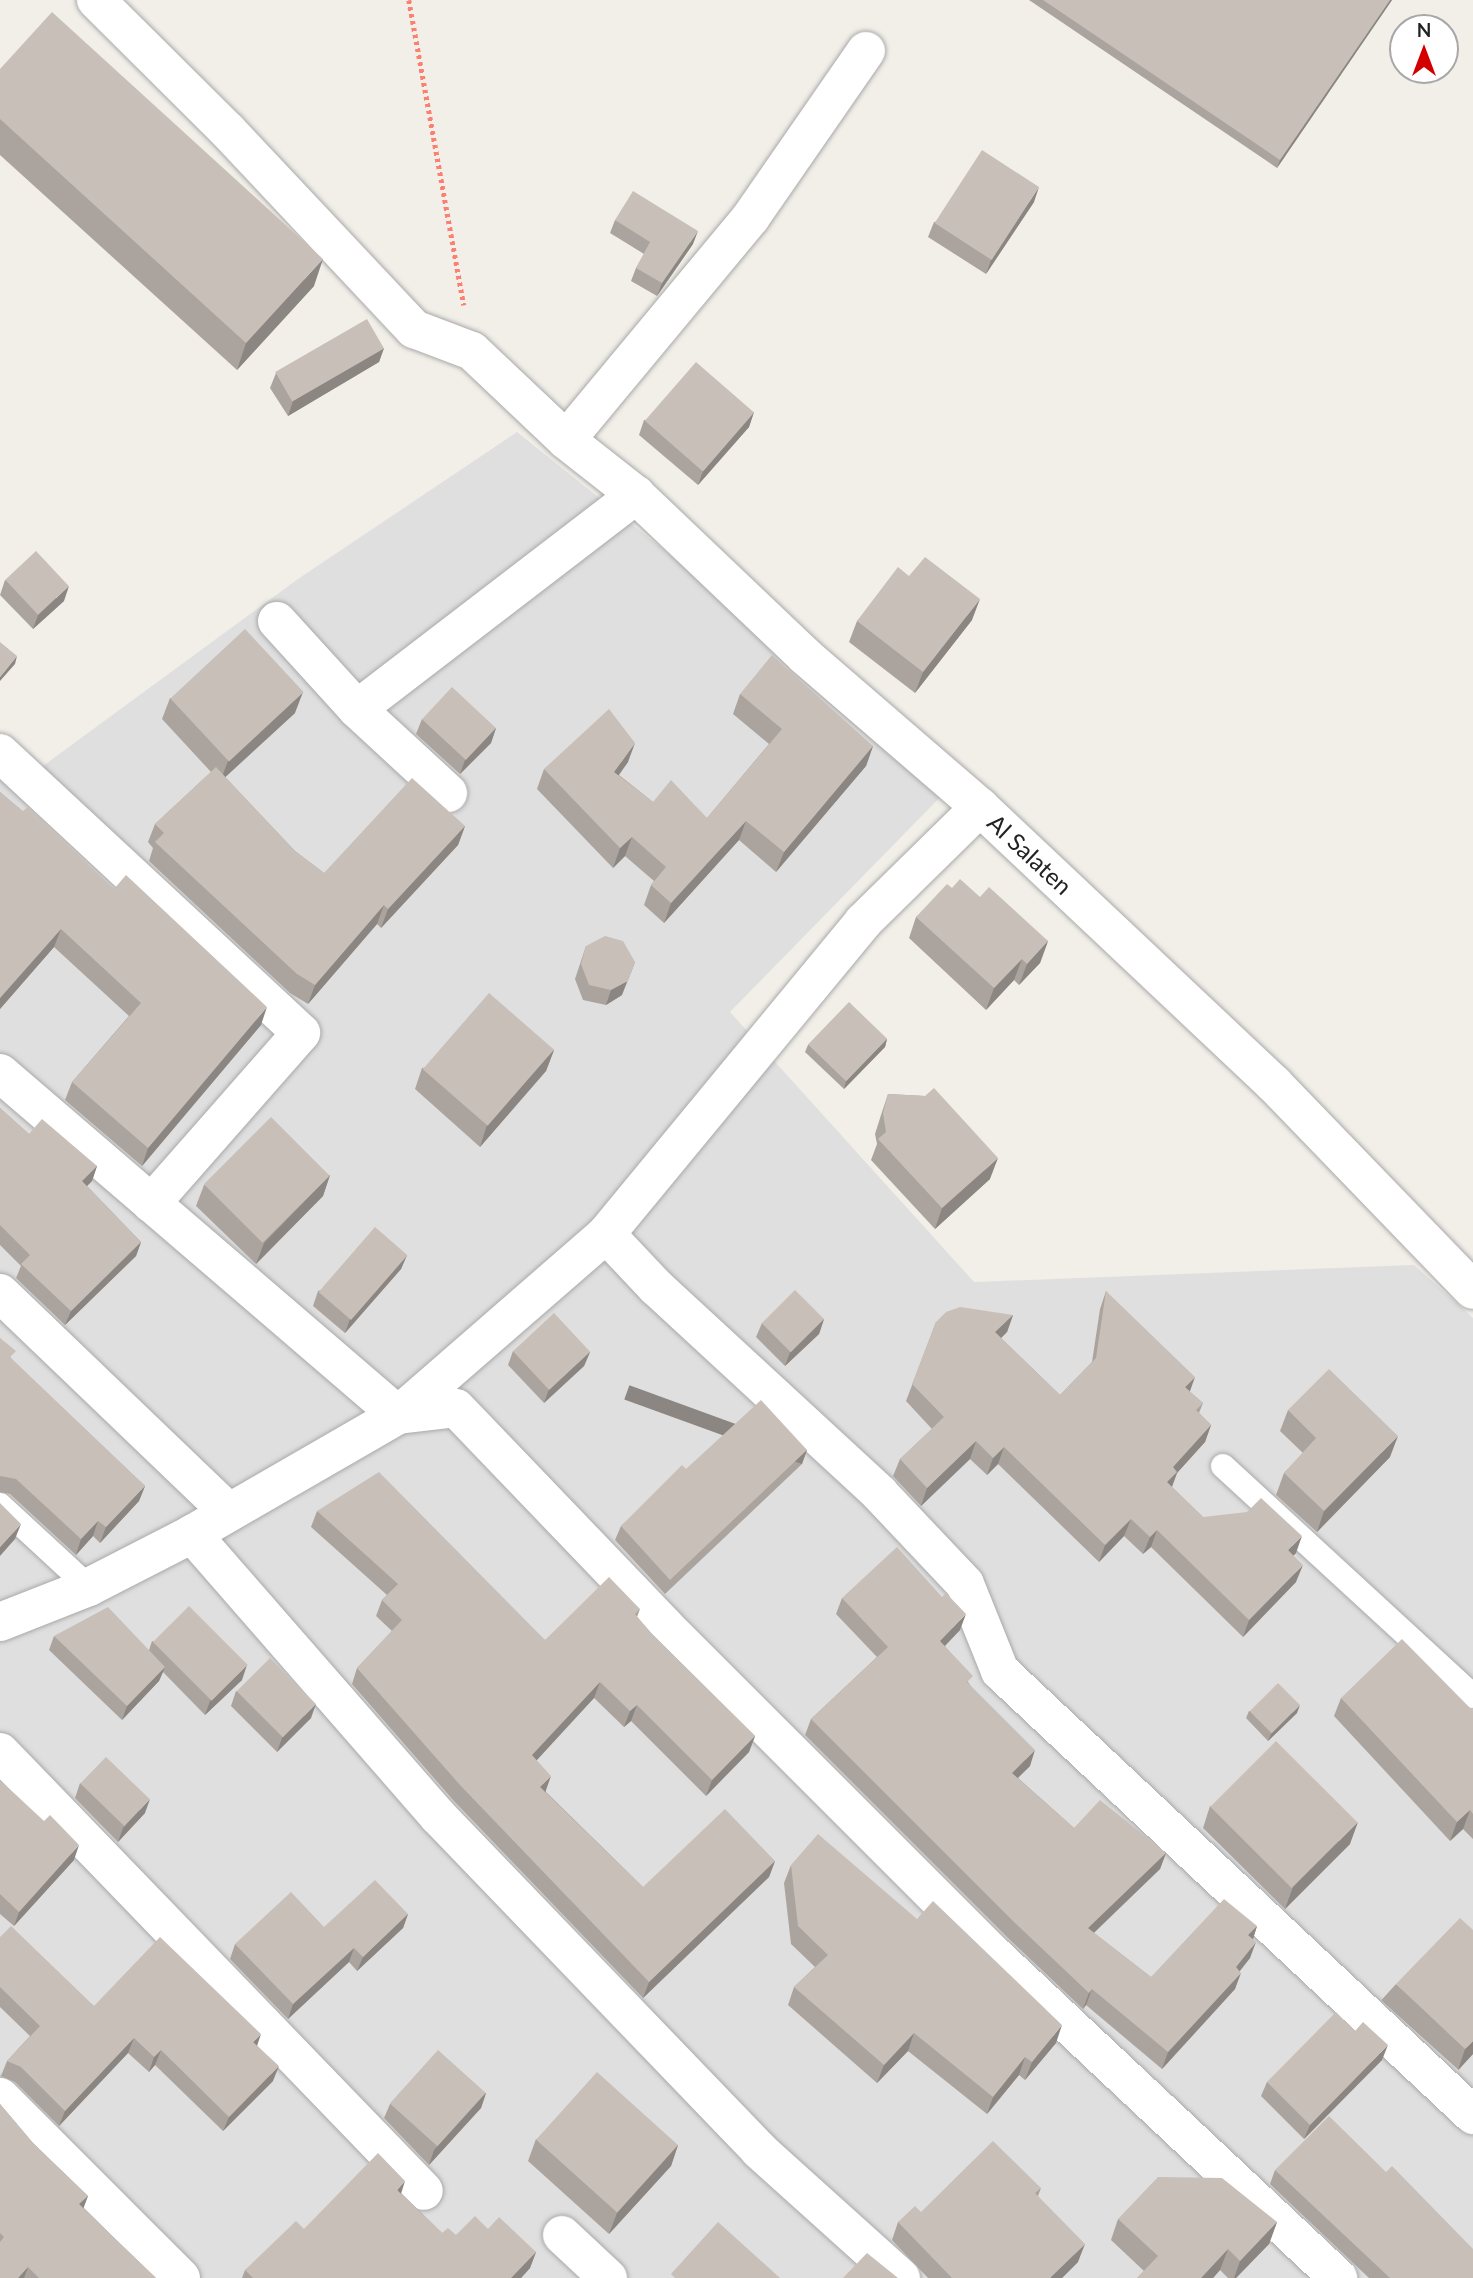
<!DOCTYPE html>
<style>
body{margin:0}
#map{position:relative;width:1473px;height:2278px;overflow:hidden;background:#f2efe9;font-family:Lato,sans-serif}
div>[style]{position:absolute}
.residential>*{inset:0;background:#e0dfdf}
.path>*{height:4.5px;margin-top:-2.25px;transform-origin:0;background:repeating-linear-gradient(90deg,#fa8072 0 3.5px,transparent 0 7px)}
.roads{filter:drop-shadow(0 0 2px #a9a9a9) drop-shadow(0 0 2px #a9a9a9)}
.lane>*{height:24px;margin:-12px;padding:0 12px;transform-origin:12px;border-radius:12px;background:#fff}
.street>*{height:38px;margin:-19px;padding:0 19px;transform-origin:19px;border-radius:19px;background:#fff}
.wall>*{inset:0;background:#aba49e;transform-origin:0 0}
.shaded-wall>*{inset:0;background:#8b8681;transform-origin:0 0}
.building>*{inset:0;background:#c7bfb8;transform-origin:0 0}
span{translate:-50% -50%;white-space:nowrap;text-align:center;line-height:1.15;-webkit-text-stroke:6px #fff;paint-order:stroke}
.street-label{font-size:24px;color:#222}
.north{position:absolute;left:1389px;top:14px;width:70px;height:70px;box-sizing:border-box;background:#fff;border:2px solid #a7a7a7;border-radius:50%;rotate:0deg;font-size:19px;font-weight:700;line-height:28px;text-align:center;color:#222}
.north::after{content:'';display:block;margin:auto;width:24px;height:32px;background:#d40000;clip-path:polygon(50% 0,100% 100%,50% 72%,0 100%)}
</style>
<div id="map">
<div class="residential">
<div style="clip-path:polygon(517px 432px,954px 783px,730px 1012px,974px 1282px,1414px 1265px,1473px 1318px,1473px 2278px,0 2278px,0 746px,32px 774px,298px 579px)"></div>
</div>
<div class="path">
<div style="left:409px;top:0;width:310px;rotate:79.8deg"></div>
</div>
<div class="roads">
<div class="lane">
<div style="left:1223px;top:1466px;width:340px;rotate:42.6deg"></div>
<div style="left:0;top:1505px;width:121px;rotate:42.7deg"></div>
</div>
<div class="street">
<div style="left:96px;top:0;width:186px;rotate:44.8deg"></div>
<div style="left:228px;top:131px;width:272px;rotate:46.8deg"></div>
<div style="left:414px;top:329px;width:62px;rotate:20.8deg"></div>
<div style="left:472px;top:351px;width:129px;rotate:43.4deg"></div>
<div style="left:566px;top:440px;width:89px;rotate:38.2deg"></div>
<div style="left:636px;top:495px;width:233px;rotate:43.6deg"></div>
<div style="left:805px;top:656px;width:231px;rotate:40.8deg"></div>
<div style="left:980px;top:807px;width:404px;rotate:43.3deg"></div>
<div style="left:1274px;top:1084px;width:286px;rotate:46deg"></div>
<div style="left:566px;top:440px;width:290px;rotate:-50.3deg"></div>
<div style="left:751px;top:217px;width:202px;rotate:-55.3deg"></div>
<div style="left:277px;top:621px;width:119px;rotate:47.7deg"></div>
<div style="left:357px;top:709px;width:352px;rotate:-37.5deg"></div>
<div style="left:357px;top:709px;width:124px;rotate:42.7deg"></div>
<div style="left:0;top:753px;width:411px;rotate:42.9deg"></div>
<div style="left:301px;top:1033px;width:227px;rotate:131.3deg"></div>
<div style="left:0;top:1073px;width:525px;rotate:40.67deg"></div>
<div style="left:398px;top:1415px;width:58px;rotate:-6.9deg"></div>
<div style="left:456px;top:1408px;width:303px;rotate:46.2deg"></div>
<div style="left:666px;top:1627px;width:461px;rotate:45deg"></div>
<div style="left:992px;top:1953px;width:475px;rotate:43.2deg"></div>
<div style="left:606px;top:1234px;width:73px;rotate:46.7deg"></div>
<div style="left:656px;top:1287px;width:304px;rotate:42.7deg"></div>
<div style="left:879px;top:1493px;width:125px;rotate:46.6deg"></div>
<div style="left:965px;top:1584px;width:94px;rotate:68.1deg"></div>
<div style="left:1000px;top:1671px;width:649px;rotate:43.19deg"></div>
<div style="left:0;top:1293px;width:316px;rotate:43.8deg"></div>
<div style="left:192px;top:1534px;width:374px;rotate:48.9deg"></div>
<div style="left:438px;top:1816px;width:463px;rotate:46.1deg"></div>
<div style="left:759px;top:2150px;width:191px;rotate:42deg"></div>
<div style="left:0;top:1622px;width:96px;rotate:-21.5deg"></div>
<div style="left:89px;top:1587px;width:116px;rotate:-27.2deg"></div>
<div style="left:192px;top:1534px;width:238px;rotate:-30deg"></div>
<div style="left:398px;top:1415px;width:276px;rotate:-41deg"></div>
<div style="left:606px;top:1234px;width:404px;rotate:-50.5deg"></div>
<div style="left:863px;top:922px;width:164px;rotate:-44.5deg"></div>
<div style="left:0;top:1752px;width:610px;rotate:46deg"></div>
<div style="left:0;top:2097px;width:256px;rotate:45deg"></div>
<div style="left:562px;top:2235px;width:63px;rotate:43.1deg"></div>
</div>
</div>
<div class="wall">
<div style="clip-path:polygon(1029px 0,1392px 0,1277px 168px)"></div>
<div style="clip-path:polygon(0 69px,314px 286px,237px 370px,0 155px)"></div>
<div style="clip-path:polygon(1034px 202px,986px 274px,928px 237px,934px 222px)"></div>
<div style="clip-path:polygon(615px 220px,693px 244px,657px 296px,631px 281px,636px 268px,644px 254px,610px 233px)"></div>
<div style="clip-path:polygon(384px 348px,379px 362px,288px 416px,270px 388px,276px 373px)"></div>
<div style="clip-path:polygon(754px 412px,749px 427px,698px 485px,639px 435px,644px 420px)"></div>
<div style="clip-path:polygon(909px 576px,972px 620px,915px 693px,849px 642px,857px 621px)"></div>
<div style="clip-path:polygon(5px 580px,64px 601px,33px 629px,0 595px)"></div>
<div style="clip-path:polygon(740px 694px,873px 746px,866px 766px,776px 872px,739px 840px,664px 923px,644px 905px,651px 885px,654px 881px,625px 856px,613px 868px,537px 789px,544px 769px,628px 762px,619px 775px,653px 802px,707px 818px,769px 744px,733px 714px)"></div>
<div style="clip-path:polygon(170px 698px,295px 713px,225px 777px,295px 851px,324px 873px,465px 826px,458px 845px,381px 928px,377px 924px,308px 1004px,290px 993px,149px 861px,153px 848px,148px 842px,155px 824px,211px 772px,162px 719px)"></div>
<div style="clip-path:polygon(422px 719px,496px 728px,491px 743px,460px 774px,416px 734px)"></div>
<div style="clip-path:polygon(0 792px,114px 889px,261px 1025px,142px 1166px,65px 1100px,72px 1082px,129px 1016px,54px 947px,0 1009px)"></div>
<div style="clip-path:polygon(952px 888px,980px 897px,1048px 941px,1040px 963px,1019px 985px,1014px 980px,986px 1010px,909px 938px,916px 917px)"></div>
<div style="clip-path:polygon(586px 946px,622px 995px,606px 1005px,583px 1000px,575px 979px)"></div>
<div style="clip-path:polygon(887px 1039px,885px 1047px,844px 1089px,805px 1052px,808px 1045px)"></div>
<div style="clip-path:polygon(554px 1050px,546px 1071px,480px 1147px,415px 1089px,422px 1068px)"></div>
<div style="clip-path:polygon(888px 1094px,925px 1096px,990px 1179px,935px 1229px,871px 1160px,877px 1144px,875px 1134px,881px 1115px)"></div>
<div style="clip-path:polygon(0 1108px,29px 1134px,97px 1166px,92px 1181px,87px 1186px,141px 1242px,136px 1256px,65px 1325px,16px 1278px,21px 1266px,0 1245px)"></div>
<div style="clip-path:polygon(330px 1175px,323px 1196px,256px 1264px,196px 1206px,204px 1185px)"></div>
<div style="clip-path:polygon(407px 1255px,401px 1269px,345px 1333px,313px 1306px,318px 1291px)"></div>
<div style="clip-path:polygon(1106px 1291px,1190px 1392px,1203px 1403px,1199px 1413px,1211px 1425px,1205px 1442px,1177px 1473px,1172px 1487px,1203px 1517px,1296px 1553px,1293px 1556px,1296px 1582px,1243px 1637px,1151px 1547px,1143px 1554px,1124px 1536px,1099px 1562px,998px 1464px,987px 1475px,970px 1459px,921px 1506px,893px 1476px,900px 1459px,932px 1429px,906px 1401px,936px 1322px,1013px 1315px,1007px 1332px,1001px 1338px,1060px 1395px,1092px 1362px,1100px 1309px)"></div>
<div style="clip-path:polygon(824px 1319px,819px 1334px,785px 1366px,756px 1337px,762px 1323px)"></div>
<div style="clip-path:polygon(0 1338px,12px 1360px,145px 1486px,139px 1501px,100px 1543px,93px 1536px,76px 1555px,10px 1494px,0 1492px)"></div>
<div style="clip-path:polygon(513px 1351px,590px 1352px,584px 1366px,544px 1403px,508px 1365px)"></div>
<div style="clip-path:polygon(1288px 1410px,1390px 1457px,1317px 1532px,1276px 1495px,1284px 1473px,1303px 1453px,1280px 1431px)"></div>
<div style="clip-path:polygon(807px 1450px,802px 1464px,665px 1594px,615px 1540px,621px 1526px,686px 1469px)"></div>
<div style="clip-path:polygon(317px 1511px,545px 1640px,640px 1609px,637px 1617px,652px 1634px,755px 1736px,749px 1752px,706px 1796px,631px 1721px,624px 1727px,594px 1698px,536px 1760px,546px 1792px,643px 1887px,775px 1861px,769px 1877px,643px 1998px,454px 1801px,352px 1684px,357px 1668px,392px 1631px,376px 1616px,382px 1600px,387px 1595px,311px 1527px)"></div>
<div style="clip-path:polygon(842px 1598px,960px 1630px,945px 1646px,970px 1685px,1030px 1766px,1018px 1778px,1074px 1828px,1166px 1853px,1160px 1869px,1094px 1933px,1151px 1977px,1257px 1926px,1253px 1939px,1250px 1958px,1240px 1971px,1235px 1989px,1162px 2069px,1086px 2005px,1083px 2009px,1007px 1937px,805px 1735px,811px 1719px,877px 1657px,836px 1614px)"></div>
<div style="clip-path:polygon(54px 1636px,149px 1650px,152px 1641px,242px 1680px,205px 1715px,163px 1672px,159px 1681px,122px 1720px,49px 1650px)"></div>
<div style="clip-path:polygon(236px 1691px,311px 1718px,277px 1752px,231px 1706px)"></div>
<div style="clip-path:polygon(1341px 1698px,1473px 1711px,1473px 1839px,1463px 1829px,1450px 1841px,1334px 1716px)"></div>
<div style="clip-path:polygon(1249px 1711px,1297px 1713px,1268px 1741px,1246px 1718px)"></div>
<div style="clip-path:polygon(0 1780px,74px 1860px,14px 1926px,0 1914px)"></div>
<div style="clip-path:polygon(80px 1783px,145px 1813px,118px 1842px,75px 1798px)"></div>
<div style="clip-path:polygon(1210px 1806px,1350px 1844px,1285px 1909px,1203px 1828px)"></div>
<div style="clip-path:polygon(791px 1865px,1056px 2043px,1025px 2080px,1019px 2075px,987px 2114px,908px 2051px,877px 2083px,788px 2005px,794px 1987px,815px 1967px,791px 1944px,784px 1883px)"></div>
<div style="clip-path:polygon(408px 1914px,403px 1928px,357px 1971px,349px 1962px,288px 2019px,230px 1959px,235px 1944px,324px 1927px)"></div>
<div style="clip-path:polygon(0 1937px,94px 2006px,257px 2045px,273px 2081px,223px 2131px,155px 2065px,149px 2072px,128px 2053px,59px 2126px,15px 2082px,1px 2076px,7px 2061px,30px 2036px,0 2007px)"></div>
<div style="left:1396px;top:1984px;width:104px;height:22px;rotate:42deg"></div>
<div style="clip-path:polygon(1382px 2060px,1304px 2139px,1261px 2096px,1267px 2082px)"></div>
<div style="clip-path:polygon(486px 2093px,481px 2108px,429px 2165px,384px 2118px,390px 2104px)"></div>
<div style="clip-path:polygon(0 2104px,33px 2143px,88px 2196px,83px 2208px,156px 2278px,0 2278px)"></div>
<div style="clip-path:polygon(536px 2139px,678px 2145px,671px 2166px,609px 2234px,528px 2161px)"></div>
<div style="clip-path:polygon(1275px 2170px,1473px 2278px,1369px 2278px,1270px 2184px)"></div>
<div style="clip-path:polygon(1041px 2188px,1038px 2196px,1078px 2262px,1062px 2278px,928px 2278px,892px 2240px,898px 2222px,921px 2212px)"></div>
<div style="clip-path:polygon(401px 2193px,442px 2233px,456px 2235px,488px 2229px,536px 2252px,530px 2268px,521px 2278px,242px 2278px,245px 2270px,304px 2229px)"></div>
<div style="clip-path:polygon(1118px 2219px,1277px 2222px,1269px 2244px,1236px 2278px,1228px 2278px,1220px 2270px,1213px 2278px,1137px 2278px,1144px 2271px,1111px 2240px)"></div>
</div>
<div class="shaded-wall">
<div style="clip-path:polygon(1390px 0,1392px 0,1277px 168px,1280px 160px)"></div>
<div style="clip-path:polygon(1039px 187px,1034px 202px,986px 274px,991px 260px)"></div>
<div style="clip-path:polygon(698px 231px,693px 244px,657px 296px,662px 283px)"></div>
<div style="clip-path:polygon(323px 259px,314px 286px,237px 370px,246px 343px)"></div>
<div style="clip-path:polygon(384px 348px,379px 362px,288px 416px,293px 401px)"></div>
<div style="clip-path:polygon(754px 412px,749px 427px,698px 485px,703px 471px)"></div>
<div style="clip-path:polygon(69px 586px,64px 601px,33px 629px,38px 615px)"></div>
<div style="clip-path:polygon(980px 599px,972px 620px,915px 693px,923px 672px)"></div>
<div style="clip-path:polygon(17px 656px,15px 664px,0 681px,0 677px)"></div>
<div style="clip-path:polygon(303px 692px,295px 713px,220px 782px,228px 761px)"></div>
<div style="clip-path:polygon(496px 728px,491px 743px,460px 774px,465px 760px)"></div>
<div style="clip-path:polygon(635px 743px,628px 762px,607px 791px,614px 772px)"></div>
<div style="clip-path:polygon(873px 746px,866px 766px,776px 872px,784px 852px)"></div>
<div style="clip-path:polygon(746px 821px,739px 840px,664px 923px,671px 903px)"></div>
<div style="clip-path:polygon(465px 826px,458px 845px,381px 928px,388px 909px)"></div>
<div style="clip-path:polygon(632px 837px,625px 856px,613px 868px,620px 848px)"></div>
<div style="clip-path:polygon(384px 905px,377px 924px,308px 1004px,315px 985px)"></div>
<div style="clip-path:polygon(61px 929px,54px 947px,0 1009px,0 998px)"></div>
<div style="clip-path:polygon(1048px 941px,1040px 963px,1019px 985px,1027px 964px)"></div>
<div style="clip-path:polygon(1022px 959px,1014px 980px,986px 1010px,994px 988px)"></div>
<div style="clip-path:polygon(635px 962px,622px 995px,606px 1005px,611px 990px)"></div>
<div style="clip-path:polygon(267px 1007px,261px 1025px,142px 1166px,148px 1148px)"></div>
<div style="clip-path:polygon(887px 1039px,885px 1047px,844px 1089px,846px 1081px)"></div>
<div style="clip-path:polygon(554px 1050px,546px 1071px,480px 1147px,487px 1125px)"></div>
<div style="clip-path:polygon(998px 1158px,990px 1179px,935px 1229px,942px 1208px)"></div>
<div style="clip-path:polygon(97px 1166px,92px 1181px,77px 1196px,82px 1181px)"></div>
<div style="clip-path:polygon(330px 1175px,323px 1196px,256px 1264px,264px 1243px)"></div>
<div style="clip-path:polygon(141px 1242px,136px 1256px,65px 1325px,71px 1311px)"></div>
<div style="clip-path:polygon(407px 1255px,401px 1269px,345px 1333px,350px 1319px)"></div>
<div style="clip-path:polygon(1013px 1315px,1007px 1332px,989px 1350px,995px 1332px)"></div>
<div style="clip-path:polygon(824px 1319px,819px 1334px,785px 1366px,790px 1352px)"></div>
<div style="clip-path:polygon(590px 1352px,584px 1366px,544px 1403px,549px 1389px)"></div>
<div style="clip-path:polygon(1195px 1377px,1189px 1394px,1185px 1387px)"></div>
<div style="clip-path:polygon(1211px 1425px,1205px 1442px,1177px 1473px,1171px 1489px,1160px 1500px,1173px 1467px)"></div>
<div style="clip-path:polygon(1398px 1436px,1390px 1457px,1317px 1532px,1324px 1511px)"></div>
<div style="clip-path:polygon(976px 1441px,970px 1459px,921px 1506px,927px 1488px)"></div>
<div style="clip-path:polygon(1004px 1447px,998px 1464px,987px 1475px,993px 1458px)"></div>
<div style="left:807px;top:1450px;width:15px;height:189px;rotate:110deg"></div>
<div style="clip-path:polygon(145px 1486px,139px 1501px,100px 1543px,106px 1527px)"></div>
<div style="clip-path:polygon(1131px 1519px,1124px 1536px,1099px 1562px,1105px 1545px)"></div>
<div style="clip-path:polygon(98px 1521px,93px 1536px,76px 1555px,81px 1539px)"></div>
<div style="clip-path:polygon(21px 1524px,15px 1539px,0 1556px,0 1547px)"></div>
<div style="clip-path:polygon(1157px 1530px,1151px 1547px,1143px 1554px,1150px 1537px)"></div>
<div style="clip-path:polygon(1302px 1536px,1296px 1553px,1281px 1568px,1288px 1550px)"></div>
<div style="clip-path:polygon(1303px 1565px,1296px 1582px,1243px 1637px,1249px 1620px)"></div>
<div style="clip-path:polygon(966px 1614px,960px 1630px,934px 1657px,940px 1641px)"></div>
<div style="clip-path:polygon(247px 1665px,242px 1680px,205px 1715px,210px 1701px)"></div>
<div style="clip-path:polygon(165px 1667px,159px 1681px,122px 1720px,127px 1706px)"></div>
<div style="clip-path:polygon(600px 1682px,594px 1698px,526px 1772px,532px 1755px)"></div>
<div style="clip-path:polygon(316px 1704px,311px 1718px,277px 1752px,282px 1738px)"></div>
<div style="clip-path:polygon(637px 1705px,631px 1721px,624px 1727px,630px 1711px)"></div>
<div style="clip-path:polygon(1300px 1705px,1297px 1713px,1268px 1741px,1271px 1734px)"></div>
<div style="clip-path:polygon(755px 1736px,749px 1752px,706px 1796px,712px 1780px)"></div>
<div style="clip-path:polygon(1035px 1750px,1030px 1766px,1006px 1789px,1012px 1773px)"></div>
<div style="clip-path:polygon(551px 1776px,545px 1793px,540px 1787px)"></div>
<div style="clip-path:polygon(150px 1799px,145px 1813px,118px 1842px,123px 1828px)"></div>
<div style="clip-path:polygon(1470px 1810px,1463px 1829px,1450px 1841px,1457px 1822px)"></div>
<div style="clip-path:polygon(1358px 1822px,1350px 1844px,1285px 1909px,1293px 1887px)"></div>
<div style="clip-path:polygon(79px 1845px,74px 1860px,14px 1926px,19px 1912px)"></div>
<div style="clip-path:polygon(1166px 1853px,1160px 1869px,1082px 1944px,1088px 1928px)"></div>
<div style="clip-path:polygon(775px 1861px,769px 1877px,643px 1998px,649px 1982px)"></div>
<div style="clip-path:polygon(408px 1914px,403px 1928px,357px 1971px,363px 1957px)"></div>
<div style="clip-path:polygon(1257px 1926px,1252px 1942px,1248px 1935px)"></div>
<div style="clip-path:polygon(1256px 1942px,1250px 1958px,1230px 1983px,1236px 1967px)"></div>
<div style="clip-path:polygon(354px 1948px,349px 1962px,288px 2019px,293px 2004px)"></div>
<div style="clip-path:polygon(1241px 1973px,1235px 1989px,1162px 2069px,1168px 2052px)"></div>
<div style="clip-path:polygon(1092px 1989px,1086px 2005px,1083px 2009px,1089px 1993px)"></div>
<div style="clip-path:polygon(1062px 2025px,1056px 2043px,1025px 2080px,1032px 2062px)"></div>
<div style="clip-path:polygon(914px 2033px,908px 2051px,877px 2083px,884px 2065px)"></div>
<div style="clip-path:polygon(261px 2034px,256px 2049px,253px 2042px)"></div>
<div style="clip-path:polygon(134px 2038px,128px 2053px,59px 2126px,65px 2111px)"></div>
<div style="clip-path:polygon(1473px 2041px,1473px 2054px,1458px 2070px,1465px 2049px)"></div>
<div style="clip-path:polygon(1388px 2045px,1382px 2060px,1304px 2139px,1310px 2125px)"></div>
<div style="clip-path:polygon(161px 2050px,155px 2065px,149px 2072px,154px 2057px)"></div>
<div style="clip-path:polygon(1025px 2057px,1019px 2075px,987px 2114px,993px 2097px)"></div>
<div style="clip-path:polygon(279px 2066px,273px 2081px,223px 2131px,229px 2117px)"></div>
<div style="clip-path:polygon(486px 2093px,481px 2108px,429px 2165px,434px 2150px)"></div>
<div style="clip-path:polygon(678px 2145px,671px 2166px,609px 2234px,617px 2213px)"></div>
<div style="clip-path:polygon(405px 2181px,400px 2197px,397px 2190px)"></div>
<div style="clip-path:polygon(88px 2196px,82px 2212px,79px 2204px)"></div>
<div style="clip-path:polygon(1277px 2222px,1269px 2244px,1236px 2278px,1234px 2278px,1240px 2261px)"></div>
<div style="clip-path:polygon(1085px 2244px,1078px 2262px,1062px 2278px,1050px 2278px)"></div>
<div style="clip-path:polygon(1228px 2249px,1220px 2270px,1213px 2278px,1201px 2278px)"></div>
<div style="clip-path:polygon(536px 2252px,530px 2268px,521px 2278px,511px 2278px)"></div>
<div style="clip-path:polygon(28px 2267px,24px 2278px,18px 2278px)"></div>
</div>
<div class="building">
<div style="clip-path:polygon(1043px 0,1390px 0,1280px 160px)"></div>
<div style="clip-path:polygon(52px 12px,323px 259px,246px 343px,0 119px,0 69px)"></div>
<div style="left:982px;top:150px;width:68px;height:87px;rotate:33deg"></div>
<div style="clip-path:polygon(633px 191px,698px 231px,662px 283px,636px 268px,650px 242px,615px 220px)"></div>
<div style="left:367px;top:319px;width:34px;height:106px;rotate:60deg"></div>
<div style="left:696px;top:362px;width:77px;height:78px;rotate:41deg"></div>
<div style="left:36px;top:551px;width:48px;height:42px;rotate:47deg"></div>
<div style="clip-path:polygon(925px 557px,980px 599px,923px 672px,857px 621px,898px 567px,909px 576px)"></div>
<div style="left:245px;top:629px;width:86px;height:102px;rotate:47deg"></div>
<div style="clip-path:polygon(0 642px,17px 656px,0 677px)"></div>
<div style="clip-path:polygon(772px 655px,873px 746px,784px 852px,746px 821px,671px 903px,651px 885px,666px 867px,632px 837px,620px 848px,544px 769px,609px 709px,635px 743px,614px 772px,653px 802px,671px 780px,707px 818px,782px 729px,740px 694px)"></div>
<div style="left:452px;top:687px;width:60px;height:44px;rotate:43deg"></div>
<div style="clip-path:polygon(216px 767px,295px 851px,324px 873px,412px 778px,465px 826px,388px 909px,384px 905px,315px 985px,297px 974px,155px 842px,164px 833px,155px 824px)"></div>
<div style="clip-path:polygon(0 792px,23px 811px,28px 807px,114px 889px,126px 875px,267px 1007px,148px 1148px,72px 1082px,141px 1003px,61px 929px,0 998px)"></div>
<div style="clip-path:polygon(960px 879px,980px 897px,989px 887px,1048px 941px,1027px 964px,1022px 959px,994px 988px,916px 917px,947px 884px,952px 888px)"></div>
<div style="clip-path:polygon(605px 936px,623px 941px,635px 962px,628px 981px,611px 990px,589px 985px,581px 964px,586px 946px)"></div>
<div style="left:489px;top:993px;width:86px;height:101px;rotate:41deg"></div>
<div style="left:849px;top:1002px;width:53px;height:59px;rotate:44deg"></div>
<div style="clip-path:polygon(934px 1088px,998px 1158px,942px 1208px,878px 1139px,886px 1132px,883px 1113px,888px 1094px,925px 1096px)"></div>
<div style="clip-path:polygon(0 1108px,29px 1134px,42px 1119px,97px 1166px,82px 1181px,141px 1242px,71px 1311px,21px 1264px,30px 1255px,0 1225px)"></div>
<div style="left:271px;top:1117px;width:83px;height:95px;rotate:45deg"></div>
<div style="left:375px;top:1227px;width:43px;height:86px;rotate:41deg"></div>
<div style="left:795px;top:1290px;width:41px;height:47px;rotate:45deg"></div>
<div style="clip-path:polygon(1106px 1291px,1195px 1377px,1185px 1387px,1203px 1403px,1196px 1410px,1211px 1425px,1173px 1467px,1177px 1472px,1167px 1482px,1203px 1517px,1247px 1512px,1261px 1498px,1302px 1536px,1288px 1550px,1303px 1565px,1249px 1620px,1157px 1530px,1150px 1537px,1131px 1519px,1105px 1545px,1004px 1447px,993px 1458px,976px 1441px,927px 1488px,900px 1459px,944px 1417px,912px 1384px,936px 1322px,946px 1312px,960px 1307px,1013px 1315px,995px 1332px,1060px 1395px,1096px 1358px)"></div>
<div style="left:554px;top:1313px;width:53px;height:56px;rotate:47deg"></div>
<div style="clip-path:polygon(0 1338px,16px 1351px,10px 1357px,145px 1486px,106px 1527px,98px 1521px,81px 1539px,16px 1479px,0 1476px)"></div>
<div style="clip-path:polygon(1329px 1369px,1398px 1436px,1324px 1511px,1284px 1473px,1316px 1438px,1288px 1410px)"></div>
<div style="clip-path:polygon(761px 1400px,807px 1450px,670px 1580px,621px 1526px,682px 1465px,686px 1469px)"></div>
<div style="clip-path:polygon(379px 1472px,545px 1640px,609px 1577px,640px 1609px,635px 1614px,652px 1634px,755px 1736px,712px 1780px,637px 1705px,630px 1711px,600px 1682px,532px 1755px,551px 1776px,540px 1787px,643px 1887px,725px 1809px,775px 1861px,649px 1982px,460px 1785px,357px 1668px,402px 1620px,382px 1600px,398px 1584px,317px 1511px)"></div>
<div style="clip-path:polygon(0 1503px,21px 1524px,0 1547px)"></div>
<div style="clip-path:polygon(897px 1547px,942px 1597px,946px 1593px,966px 1614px,940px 1641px,973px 1676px,967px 1682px,1035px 1750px,1012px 1773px,1074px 1828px,1100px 1800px,1166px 1853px,1088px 1928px,1151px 1977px,1224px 1899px,1257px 1926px,1248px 1935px,1256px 1942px,1236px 1967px,1241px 1973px,1168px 2052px,1092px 1989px,1089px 1993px,1013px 1921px,811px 1719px,888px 1647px,842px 1598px)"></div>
<div style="left:189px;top:1606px;width:83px;height:51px;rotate:45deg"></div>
<div style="clip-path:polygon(108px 1607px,165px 1667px,127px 1706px,54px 1636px)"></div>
<div style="clip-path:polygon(1402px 1639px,1473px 1711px,1473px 1814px,1470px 1810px,1457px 1822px,1341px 1698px)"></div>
<div style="left:270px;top:1658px;width:65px;height:47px;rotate:45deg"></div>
<div style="left:1278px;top:1683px;width:31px;height:40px;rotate:45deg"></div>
<div style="left:1276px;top:1741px;width:115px;height:93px;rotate:45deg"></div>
<div style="left:106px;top:1757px;width:61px;height:37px;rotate:44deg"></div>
<div style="clip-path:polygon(0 1780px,44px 1821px,50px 1815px,79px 1845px,19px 1912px,0 1894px)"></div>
<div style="clip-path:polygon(818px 1834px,917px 1919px,933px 1901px,1062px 2025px,1032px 2062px,1025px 2057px,993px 2097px,914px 2033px,884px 2065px,794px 1987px,828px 1955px,798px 1926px,791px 1865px)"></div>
<div style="clip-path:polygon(375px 1880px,408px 1914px,363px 1957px,354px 1948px,293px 2004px,235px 1944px,291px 1892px,324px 1927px)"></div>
<div style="clip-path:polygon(1460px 1918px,1473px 1930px,1473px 2041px,1465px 2049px,1396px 1984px)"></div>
<div style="clip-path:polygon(11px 1926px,94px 2006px,160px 1937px,261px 2034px,253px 2042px,279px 2066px,229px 2117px,161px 2050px,154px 2057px,134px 2038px,65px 2111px,21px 2067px,7px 2061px,40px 2026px,0 1987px,0 1937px)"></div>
<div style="clip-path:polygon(1336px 2012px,1355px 2031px,1363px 2022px,1388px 2045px,1310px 2125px,1267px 2082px)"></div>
<div style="left:438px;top:2050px;width:64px;height:72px;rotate:42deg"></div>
<div style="left:597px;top:2072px;width:109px;height:91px;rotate:42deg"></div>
<div style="clip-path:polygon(0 2104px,33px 2143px,88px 2196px,79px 2204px,156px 2278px,39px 2278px,28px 2267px,18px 2278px,0 2278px,0 2242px,4px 2237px,0 2233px)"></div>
<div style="clip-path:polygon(1329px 2116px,1386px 2172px,1392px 2166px,1473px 2249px,1473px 2278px,1390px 2278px,1275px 2170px)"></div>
<div style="clip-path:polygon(993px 2141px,1041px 2188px,1035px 2193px,1085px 2244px,1050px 2278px,952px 2278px,898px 2222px,915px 2206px,921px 2212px)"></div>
<div style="clip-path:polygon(378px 2153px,405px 2181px,397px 2190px,442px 2233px,448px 2228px,456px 2235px,475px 2216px,488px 2229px,499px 2217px,536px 2252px,511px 2278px,253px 2278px,245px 2270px,296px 2221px,304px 2229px)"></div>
<div style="clip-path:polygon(1158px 2177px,1222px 2178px,1277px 2222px,1240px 2261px,1228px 2249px,1201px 2278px,1137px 2278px,1158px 2256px,1118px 2219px)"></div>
<div style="clip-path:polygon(718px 2222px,780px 2278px,675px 2278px,671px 2274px)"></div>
<div style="clip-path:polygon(867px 2253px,898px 2278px,843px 2278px)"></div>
</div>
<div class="street-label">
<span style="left:1030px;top:854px;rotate:43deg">Al Salaten</span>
</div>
<div class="north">N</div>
</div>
